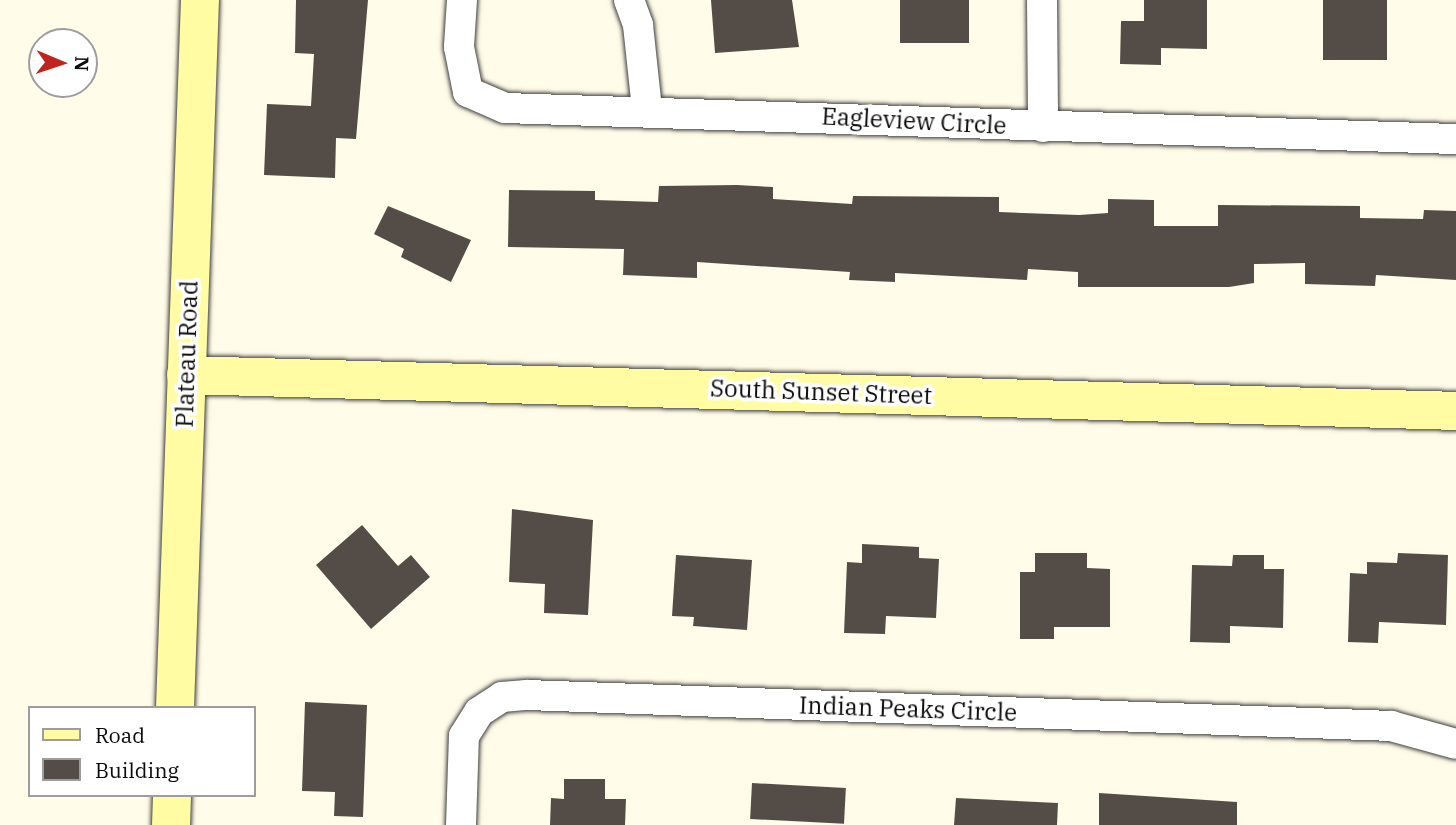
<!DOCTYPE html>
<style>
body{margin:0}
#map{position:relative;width:1456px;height:825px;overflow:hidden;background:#fffce9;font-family:"IBM Plex Serif",serif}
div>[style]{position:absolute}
.building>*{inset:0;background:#544d47;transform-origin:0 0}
.roads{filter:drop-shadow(0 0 2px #3e3e3e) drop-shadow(0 0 2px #3e3e3e)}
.street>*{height:30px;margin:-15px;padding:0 15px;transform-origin:15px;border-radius:15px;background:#fff}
.secondary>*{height:38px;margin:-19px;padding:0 19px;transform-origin:19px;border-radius:19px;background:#fffca4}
span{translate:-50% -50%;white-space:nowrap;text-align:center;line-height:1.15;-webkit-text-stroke:7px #fff;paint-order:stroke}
.street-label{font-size:24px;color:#0b0b0b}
.legend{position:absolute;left:28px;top:706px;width:228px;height:91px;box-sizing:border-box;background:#fff;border:2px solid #9d9d9d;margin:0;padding:9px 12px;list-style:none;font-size:21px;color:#0b0b0b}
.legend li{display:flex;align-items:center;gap:14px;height:35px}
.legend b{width:35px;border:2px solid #9d9d9d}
.north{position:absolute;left:28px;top:28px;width:70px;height:70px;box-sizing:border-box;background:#fff;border:2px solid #9d9d9d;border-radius:50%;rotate:92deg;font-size:19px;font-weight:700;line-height:28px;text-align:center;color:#0b0b0b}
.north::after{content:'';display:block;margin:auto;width:24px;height:32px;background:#bf241e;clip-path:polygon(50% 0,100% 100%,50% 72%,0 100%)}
</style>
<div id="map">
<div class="building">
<div style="clip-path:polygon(296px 0,368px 0,356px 139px,336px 138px,335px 178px,264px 175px,267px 104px,311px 106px,314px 54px,295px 53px)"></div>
<div style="clip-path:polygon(711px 0,792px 0,799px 47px,715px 53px)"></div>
<div style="left:900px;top:0;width:69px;height:43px"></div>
<div style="clip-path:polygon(1144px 0,1207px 0,1207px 49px,1161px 48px,1161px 65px,1120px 64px,1121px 21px,1144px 21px)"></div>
<div style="left:1323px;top:0;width:64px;height:60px"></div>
<div style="clip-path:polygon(737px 185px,773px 187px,773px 199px,852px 204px,853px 196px,999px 197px,999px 212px,1079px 215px,1108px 213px,1108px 199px,1154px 200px,1154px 226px,1218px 226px,1218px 205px,1360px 206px,1360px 218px,1423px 219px,1424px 210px,1456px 211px,1456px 280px,1376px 275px,1375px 286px,1305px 284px,1305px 263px,1254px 264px,1254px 283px,1229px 287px,1078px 287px,1078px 272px,1028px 269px,1027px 280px,895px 273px,895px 282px,849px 280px,850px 272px,697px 262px,697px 278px,623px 275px,624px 249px,508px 247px,509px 190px,595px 191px,595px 200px,658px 202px,659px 186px)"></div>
<div style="clip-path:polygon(388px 206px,471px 240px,451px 282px,401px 257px,404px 249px,374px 234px)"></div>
<div style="clip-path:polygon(512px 509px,593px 520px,588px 615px,544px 613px,545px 584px,509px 582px)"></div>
<div style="clip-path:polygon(362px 525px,398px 566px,411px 555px,430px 577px,371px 629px,316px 565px)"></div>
<div style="clip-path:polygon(862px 544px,919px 547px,919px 558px,939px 559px,936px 618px,886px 616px,885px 634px,844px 633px,847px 562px,862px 563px)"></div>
<div style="clip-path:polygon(1035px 553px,1087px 553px,1087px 568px,1110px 569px,1110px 627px,1054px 627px,1054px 639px,1020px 639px,1020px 572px,1035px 572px)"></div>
<div style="clip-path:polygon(1398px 553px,1448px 555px,1446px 625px,1379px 622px,1378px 643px,1348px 642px,1350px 573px,1367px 574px,1367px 562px,1397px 563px)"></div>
<div style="clip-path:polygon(676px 555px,752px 560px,747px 630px,693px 626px,694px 617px,672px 616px)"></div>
<div style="clip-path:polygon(1233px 555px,1264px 555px,1264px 569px,1284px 569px,1283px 628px,1230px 626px,1230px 643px,1190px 642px,1192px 565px,1232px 566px)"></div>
<div style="clip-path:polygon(305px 702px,367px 705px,363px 817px,334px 816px,335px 792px,302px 791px)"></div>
<div style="clip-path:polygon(564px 779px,605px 779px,605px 799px,626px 799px,625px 825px,550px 825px,551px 798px,564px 799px)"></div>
<div style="left:752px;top:783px;width:94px;height:36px;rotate:3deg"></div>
<div style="clip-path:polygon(1099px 793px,1237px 802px,1237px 825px,1099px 825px)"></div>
<div style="clip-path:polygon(956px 798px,1058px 803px,1057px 825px,954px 825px)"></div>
</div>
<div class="roads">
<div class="street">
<div style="left:462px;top:0;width:47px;rotate:93.7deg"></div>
<div style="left:459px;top:47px;width:46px;rotate:78.7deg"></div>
<div style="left:468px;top:92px;width:40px;rotate:23.4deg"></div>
<div style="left:505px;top:108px;width:952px;rotate:1.87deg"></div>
<div style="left:629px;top:0;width:27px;rotate:70deg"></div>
<div style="left:638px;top:25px;width:84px;rotate:83.9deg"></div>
<div style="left:1042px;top:0;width:127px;rotate:89.5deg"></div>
<div style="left:461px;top:825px;width:89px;rotate:-88.1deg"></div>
<div style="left:464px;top:736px;width:28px;rotate:-58deg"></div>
<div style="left:479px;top:712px;width:27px;rotate:-33deg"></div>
<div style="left:502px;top:697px;width:25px;rotate:-5deg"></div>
<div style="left:527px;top:695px;width:865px;rotate:2.05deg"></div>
<div style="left:1391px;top:726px;width:67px;rotate:15.5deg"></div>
</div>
<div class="secondary">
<div style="left:186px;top:375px;width:1271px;rotate:1.62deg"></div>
<div style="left:175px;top:708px;width:708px;rotate:-87.98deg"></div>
<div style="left:171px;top:825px;width:30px;rotate:-88deg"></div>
</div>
</div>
<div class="street-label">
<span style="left:914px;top:121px;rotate:3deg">Eagleview Circle</span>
<span style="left:187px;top:354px;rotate:-88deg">Plateau Road</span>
<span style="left:821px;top:392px;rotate:2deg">South Sunset Street</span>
<span style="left:908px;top:709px;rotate:2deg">Indian Peaks Circle</span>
</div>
<ul class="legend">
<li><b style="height:9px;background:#fffca4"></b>Road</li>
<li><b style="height:19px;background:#544d47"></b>Building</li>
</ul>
<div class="north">N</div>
</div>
